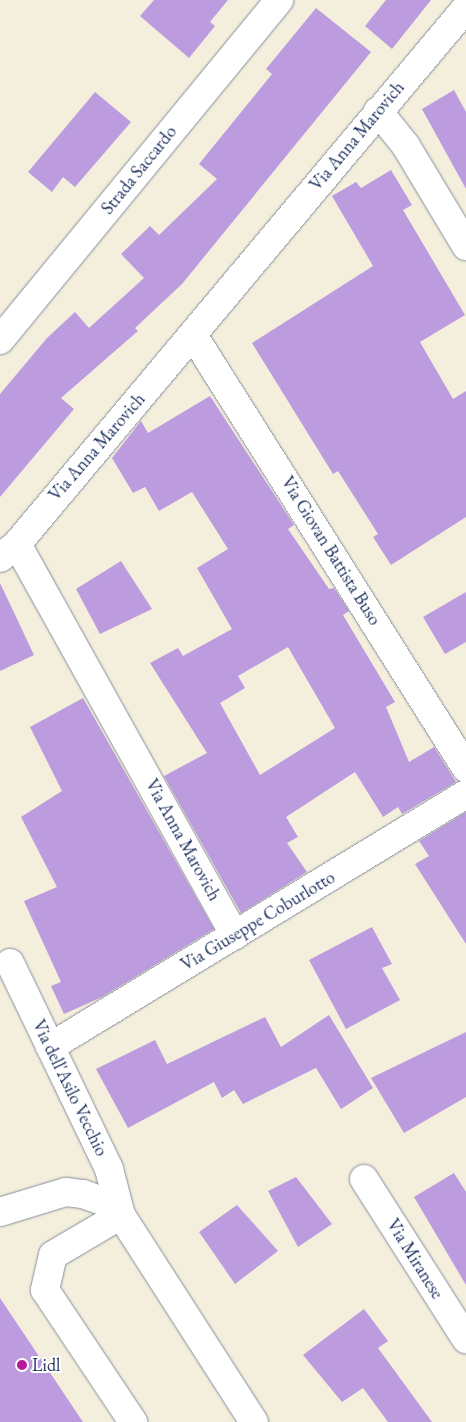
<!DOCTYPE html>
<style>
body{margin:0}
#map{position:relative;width:466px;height:1422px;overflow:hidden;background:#f3efdc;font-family:"EB Garamond",serif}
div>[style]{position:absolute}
.building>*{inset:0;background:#bc9cde}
.roads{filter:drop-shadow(0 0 1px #878f9d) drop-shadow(0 0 1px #878f9d)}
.minor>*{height:28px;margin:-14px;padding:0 14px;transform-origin:14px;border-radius:14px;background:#fff}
.dots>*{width:14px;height:14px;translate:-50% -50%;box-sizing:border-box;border:2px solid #fff;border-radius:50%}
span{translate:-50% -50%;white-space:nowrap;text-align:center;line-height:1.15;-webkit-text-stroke:4px #fff;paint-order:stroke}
.street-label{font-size:18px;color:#1b2f5e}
.poi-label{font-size:18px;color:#1b2f5e}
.left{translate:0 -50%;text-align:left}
</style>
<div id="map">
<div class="building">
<div style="clip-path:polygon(154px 0,228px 0,210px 22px,215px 26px,189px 58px,140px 16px)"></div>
<div style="clip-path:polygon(386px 0,431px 0,392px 49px,365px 26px)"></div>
<div style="clip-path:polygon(316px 8px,371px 52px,182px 284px,135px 328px,138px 331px,61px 398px,74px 409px,0 497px,0 394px,47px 338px,75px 312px,89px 328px,144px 278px,121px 254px,150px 226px,159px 235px,217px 179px,199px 164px,272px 74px,266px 69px)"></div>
<div style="clip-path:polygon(454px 90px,466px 112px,466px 189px,422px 109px)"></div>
<div style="clip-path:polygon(95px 92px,131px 122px,75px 187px,63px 177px,52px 192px,28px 172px)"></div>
<div style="clip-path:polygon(391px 170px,412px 205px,403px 210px,465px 315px,420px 342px,453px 399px,466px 391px,466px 517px,391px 565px,373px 537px,378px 534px,338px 471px,333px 474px,252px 343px,373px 266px,332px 196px,356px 182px,361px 188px)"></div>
<div style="clip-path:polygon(evenodd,210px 396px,294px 525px,288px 529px,329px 589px,334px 588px,349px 611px,343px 615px,395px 702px,386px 707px,409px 762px,434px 747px,456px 782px,402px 814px,398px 807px,383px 817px,355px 772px,286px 817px,298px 837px,287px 843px,307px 872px,241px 913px,164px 776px,207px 753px,150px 663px,178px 648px,183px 656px,232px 629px,197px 568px,228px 549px,192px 492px,159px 511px,145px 487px,133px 493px,112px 458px,141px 421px,148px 433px,210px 396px,288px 647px,335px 728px,260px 775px,220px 703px,245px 688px,238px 676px,288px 647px)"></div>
<div style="clip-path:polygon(121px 561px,152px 609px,100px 634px,76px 589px)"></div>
<div style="clip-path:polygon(0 583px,34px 655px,0 671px)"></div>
<div style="clip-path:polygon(466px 592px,466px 642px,445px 654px,423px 617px)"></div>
<div style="clip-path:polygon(83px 698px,214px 929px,102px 997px,64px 1014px,51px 986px,61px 982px,24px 901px,57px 887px,21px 817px,62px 791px,30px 727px)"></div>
<div style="clip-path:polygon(466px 812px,466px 944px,415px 864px,429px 856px,419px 841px)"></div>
<div style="clip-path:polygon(372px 927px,392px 964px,382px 968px,400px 1000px,346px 1029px,309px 960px)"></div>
<div style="clip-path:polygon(329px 1015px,373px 1088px,341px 1109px,316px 1068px,243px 1104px,234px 1090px,222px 1098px,214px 1082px,128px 1128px,96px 1069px,155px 1040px,167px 1064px,265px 1017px,281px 1047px)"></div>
<div style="clip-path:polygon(466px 1032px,466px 1097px,404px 1133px,371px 1078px)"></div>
<div style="clip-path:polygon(454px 1173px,466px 1192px,466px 1285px,414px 1197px)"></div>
<div style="clip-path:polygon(296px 1177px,332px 1224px,298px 1247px,268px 1191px)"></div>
<div style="clip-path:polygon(237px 1205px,278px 1251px,235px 1284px,199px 1232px)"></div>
<div style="clip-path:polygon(0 1298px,83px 1422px,0 1422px)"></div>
<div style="clip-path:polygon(364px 1309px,388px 1341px,378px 1348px,432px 1422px,388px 1422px,363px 1388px,342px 1402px,303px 1355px)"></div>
</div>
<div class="roads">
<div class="minor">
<div style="left:378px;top:111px;width:45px;rotate:51.3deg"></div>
<div style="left:406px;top:146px;width:117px;rotate:59deg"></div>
<div style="left:193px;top:335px;width:512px;rotate:57.77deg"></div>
<div style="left:0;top:340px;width:440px;rotate:-50.6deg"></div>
<div style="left:17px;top:544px;width:448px;rotate:60.9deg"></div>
<div style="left:0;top:558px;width:22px;rotate:-39deg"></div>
<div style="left:17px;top:544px;width:699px;rotate:-50.05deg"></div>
<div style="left:10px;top:963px;width:229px;rotate:64.3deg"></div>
<div style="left:109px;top:1169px;width:48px;rotate:75.4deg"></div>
<div style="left:121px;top:1215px;width:79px;rotate:149.5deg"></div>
<div style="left:53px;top:1255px;width:36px;rotate:103deg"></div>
<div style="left:45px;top:1290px;width:159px;rotate:56.3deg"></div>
<div style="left:50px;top:1047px;width:487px;rotate:-31.3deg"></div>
<div style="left:364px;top:1179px;width:190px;rotate:57.5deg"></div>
<div style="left:0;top:1212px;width:69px;rotate:-16.9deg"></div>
<div style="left:66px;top:1192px;width:17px;rotate:7deg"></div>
<div style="left:83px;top:1194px;width:23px;rotate:20deg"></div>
<div style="left:105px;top:1202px;width:21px;rotate:39deg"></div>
<div style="left:121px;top:1215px;width:246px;rotate:57.3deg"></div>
</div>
</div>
<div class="dots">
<div style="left:22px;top:1365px;background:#b5179e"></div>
</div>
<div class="street-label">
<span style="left:357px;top:136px;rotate:-50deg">Via Anna Marovich</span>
<span style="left:139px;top:170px;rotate:-51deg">Strada Saccardo</span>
<span style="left:97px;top:447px;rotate:-49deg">Via Anna Marovich</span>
<span style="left:331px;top:551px;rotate:58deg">Via Giovan Battista Buso</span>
<span style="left:183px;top:840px;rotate:61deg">Via Anna Marovich</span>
<span style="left:258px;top:921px;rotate:-31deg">Via Giuseppe Coburlotto</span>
<span style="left:70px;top:1088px;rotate:64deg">Via dell'Asilo Vecchio</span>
<span style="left:415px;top:1259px;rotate:58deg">Via Miranese</span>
</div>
<div class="poi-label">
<span class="left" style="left:32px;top:1365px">Lidl</span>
</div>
</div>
